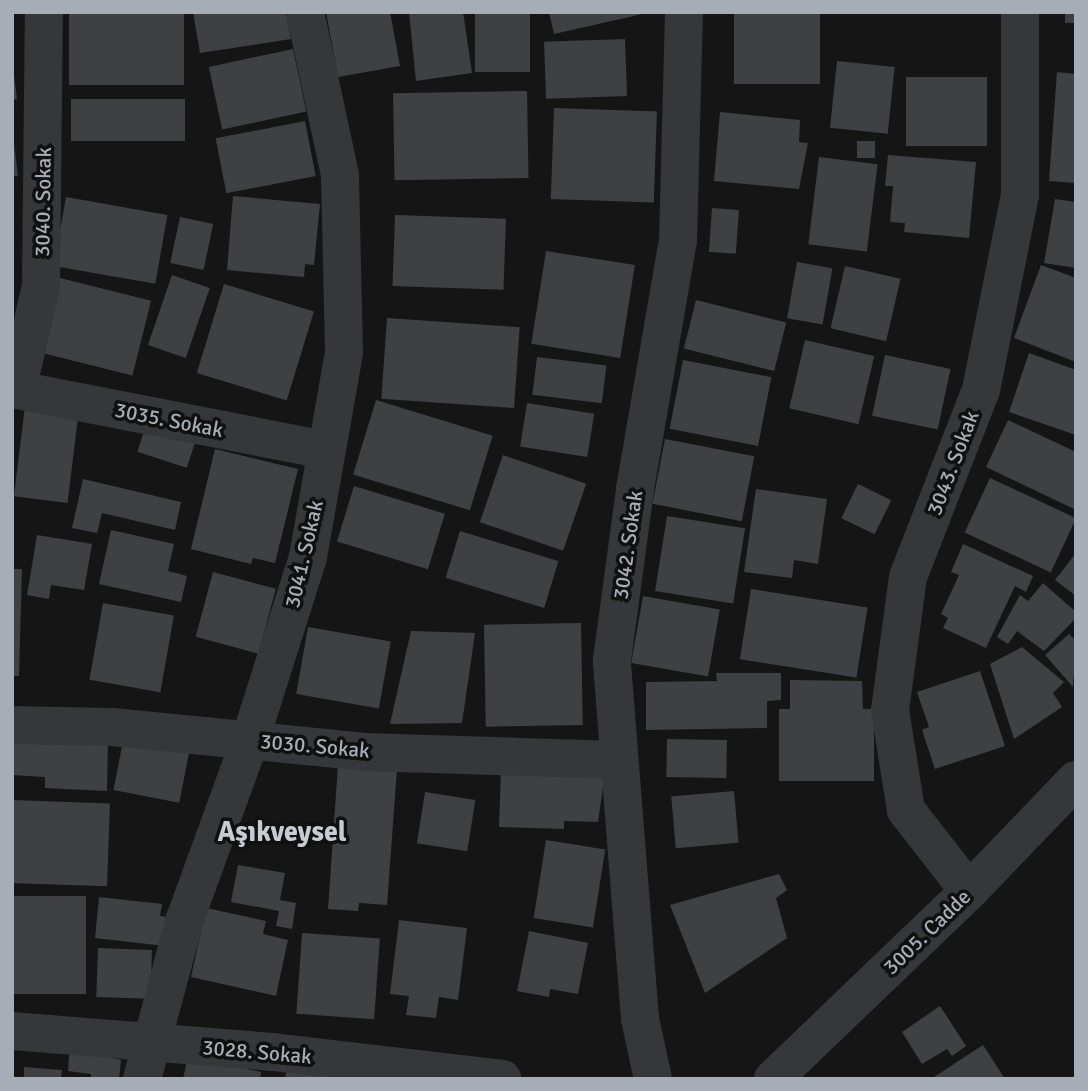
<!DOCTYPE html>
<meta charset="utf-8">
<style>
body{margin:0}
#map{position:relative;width:1088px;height:1091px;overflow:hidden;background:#151516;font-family:Signika,sans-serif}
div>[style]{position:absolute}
.building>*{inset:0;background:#3f4043;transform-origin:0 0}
.minor>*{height:38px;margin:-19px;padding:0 19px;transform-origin:19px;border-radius:19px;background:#36373b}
span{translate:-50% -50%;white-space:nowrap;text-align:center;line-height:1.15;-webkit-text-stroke:7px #101011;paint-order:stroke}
.street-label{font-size:21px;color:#a7adb6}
.district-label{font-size:28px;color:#c8cbd2;font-weight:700}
.frame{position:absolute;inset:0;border:14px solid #a7adb6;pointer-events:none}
</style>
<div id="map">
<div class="building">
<div style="left:69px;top:12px;width:115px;height:73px"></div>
<div style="clip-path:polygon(193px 12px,286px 12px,291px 39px,200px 53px)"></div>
<div style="clip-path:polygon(326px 12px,390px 12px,400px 66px,338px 77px)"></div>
<div style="clip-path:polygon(409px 12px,463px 12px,472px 73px,416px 81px)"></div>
<div style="left:475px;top:12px;width:55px;height:60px"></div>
<div style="clip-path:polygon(549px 12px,647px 12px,647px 13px,554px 34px)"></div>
<div style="left:734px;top:12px;width:86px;height:72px"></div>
<div style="left:1065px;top:12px;width:11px;height:11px"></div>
<div style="left:625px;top:39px;width:57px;height:81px;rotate:88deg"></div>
<div style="left:293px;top:49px;width:64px;height:86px;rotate:78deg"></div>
<div style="left:837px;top:61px;width:58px;height:67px;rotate:6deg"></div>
<div style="clip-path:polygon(1057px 72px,1076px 74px,1076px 183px,1049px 181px)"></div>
<div style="clip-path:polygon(14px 75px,17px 99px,12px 100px,12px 76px)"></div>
<div style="left:906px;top:77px;width:81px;height:69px"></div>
<div style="left:527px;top:91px;width:87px;height:134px;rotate:89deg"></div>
<div style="left:71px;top:99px;width:114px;height:42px"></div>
<div style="left:554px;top:108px;width:103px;height:91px;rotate:2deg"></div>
<div style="clip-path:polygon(720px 112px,800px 120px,799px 142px,808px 143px,799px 189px,714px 181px)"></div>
<div style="left:305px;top:121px;width:56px;height:91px;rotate:79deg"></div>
<div style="clip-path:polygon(12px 126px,18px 176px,12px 176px)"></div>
<div style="left:857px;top:141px;width:18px;height:17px"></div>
<div style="clip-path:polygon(888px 155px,976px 162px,969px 238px,904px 232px,905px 223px,890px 222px,893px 186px,885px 186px)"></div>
<div style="left:819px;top:157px;width:59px;height:88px;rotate:7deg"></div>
<div style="clip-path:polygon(233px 196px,320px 204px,314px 265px,305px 264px,304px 277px,227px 270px)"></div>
<div style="left:66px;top:197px;width:103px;height:70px;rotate:10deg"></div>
<div style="clip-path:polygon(1055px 199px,1076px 202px,1076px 268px,1044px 263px)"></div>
<div style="left:712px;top:208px;width:27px;height:44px;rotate:4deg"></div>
<div style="left:395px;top:215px;width:111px;height:71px;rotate:2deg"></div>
<div style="left:180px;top:217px;width:34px;height:47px;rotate:12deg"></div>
<div style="left:546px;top:251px;width:90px;height:94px;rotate:9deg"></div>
<div style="left:797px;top:262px;width:36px;height:57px;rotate:10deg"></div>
<div style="clip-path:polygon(1041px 265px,1076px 278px,1076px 362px,1014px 338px)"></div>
<div style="left:845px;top:266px;width:57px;height:64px;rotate:13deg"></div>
<div style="left:172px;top:275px;width:40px;height:74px;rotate:19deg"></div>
<div style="left:56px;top:277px;width:98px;height:77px;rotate:14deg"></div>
<div style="left:224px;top:284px;width:94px;height:93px;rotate:17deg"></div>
<div style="left:696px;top:300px;width:93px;height:50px;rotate:14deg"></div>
<div style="left:387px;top:318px;width:133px;height:81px;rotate:4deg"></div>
<div style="left:805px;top:340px;width:71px;height:70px;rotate:13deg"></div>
<div style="clip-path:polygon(1029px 353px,1076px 370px,1076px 435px,1009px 412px)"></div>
<div style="left:885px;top:355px;width:67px;height:62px;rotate:12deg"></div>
<div style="left:537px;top:357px;width:70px;height:38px;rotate:7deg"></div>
<div style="left:683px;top:360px;width:90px;height:70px;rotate:11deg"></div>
<div style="left:376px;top:400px;width:122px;height:78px;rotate:17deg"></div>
<div style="left:527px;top:403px;width:68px;height:44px;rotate:9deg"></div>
<div style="left:25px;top:406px;width:54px;height:91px;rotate:7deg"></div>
<div style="clip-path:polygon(1008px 420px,1076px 452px,1074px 509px,986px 467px)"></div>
<div style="left:146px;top:425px;width:52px;height:28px;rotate:18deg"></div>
<div style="left:665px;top:439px;width:91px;height:66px;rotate:11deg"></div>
<div style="clip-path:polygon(215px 449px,298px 469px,275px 563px,253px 558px,251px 564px,191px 549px)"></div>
<div style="left:503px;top:455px;width:88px;height:71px;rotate:19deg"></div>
<div style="left:990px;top:478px;width:95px;height:60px;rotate:25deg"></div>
<div style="clip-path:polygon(83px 479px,181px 502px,175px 530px,102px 513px,97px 533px,72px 528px)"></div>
<div style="left:858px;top:484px;width:37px;height:38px;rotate:26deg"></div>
<div style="left:354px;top:486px;width:95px;height:58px;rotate:17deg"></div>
<div style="clip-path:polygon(756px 489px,827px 499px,818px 564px,794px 560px,792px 578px,744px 572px)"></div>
<div style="left:667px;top:516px;width:79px;height:76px;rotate:9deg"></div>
<div style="clip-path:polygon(111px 530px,174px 544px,168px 571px,187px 576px,181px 602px,99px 584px)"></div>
<div style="left:460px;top:531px;width:103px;height:49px;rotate:17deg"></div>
<div style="clip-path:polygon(37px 535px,92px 544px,84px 590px,51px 585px,49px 599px,27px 595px)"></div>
<div style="clip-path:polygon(963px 544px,1033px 576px,1026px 592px,1015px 586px,986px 648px,943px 628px,948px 618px,941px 614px,959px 575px,951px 572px)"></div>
<div style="clip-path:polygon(1076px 553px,1076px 596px,1055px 580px)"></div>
<div style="clip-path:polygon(12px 569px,22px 569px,19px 676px,12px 676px)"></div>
<div style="left:213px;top:572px;width:65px;height:67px;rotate:15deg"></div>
<div style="clip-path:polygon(1043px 583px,1076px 612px,1076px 618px,1044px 651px,1017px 631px,1008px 644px,997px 637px,1020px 595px,1028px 601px)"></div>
<div style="left:751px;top:589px;width:118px;height:71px;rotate:9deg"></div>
<div style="left:643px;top:596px;width:78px;height:68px;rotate:10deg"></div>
<div style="left:103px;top:603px;width:72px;height:78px;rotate:10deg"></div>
<div style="left:581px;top:623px;width:102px;height:97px;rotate:89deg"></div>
<div style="left:308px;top:627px;width:84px;height:68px;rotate:10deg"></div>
<div style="clip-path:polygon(411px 631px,475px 633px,462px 723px,390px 724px)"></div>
<div style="clip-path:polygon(1069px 634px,1076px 641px,1073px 687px,1045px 655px)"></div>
<div style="clip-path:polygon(1022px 647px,1064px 682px,1053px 693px,1062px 707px,1014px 739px,990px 664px)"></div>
<div style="clip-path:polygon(980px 671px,1005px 746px,935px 769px,922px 730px,929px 727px,917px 692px)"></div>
<div style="clip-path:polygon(716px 673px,781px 673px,781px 700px,767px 701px,767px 728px,646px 730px,646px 682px,717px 681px)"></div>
<div style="clip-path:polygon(790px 680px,862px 681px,863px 709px,874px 709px,874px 781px,779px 781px,779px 709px,790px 709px)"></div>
<div style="clip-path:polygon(12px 734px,108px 738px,107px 791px,45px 788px,45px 777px,12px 775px)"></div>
<div style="left:124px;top:736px;width:67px;height:55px;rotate:11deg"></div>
<div style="left:667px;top:739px;width:60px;height:38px;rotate:1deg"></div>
<div style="clip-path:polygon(338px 765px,397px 769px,387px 905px,359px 903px,358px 911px,328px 909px)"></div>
<div style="clip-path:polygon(501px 769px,605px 773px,598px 822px,564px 821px,564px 829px,499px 827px)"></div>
<div style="left:734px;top:791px;width:52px;height:63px;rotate:85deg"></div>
<div style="left:425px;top:792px;width:51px;height:52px;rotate:9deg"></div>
<div style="left:12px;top:800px;width:98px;height:83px;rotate:2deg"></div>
<div style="left:546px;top:840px;width:60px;height:79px;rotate:9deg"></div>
<div style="clip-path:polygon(238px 865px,285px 873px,280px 900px,296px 903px,292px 929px,276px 926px,279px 911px,231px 902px)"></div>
<div style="clip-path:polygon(779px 874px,787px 890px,776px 898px,787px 938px,705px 993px,670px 905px)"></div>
<div style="left:12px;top:896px;width:74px;height:98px"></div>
<div style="clip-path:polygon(99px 897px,162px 904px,160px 916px,169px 917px,165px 946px,95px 938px)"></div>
<div style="clip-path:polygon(206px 908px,266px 921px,263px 934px,288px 940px,276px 996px,191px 977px)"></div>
<div style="clip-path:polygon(399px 920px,467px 928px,458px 1000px,439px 997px,436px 1018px,406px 1015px,409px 996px,390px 994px)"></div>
<div style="clip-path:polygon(529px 931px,588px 943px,578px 994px,550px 989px,549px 997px,517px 991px)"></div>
<div style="left:302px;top:933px;width:78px;height:81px;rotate:4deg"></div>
<div style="left:98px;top:948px;width:54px;height:49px;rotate:2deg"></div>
<div style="clip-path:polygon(940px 1006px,966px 1046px,952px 1056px,947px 1049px,922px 1064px,902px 1032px)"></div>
<div style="clip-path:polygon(70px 1043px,111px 1047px,111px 1058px,121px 1060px,119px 1079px,91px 1079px,91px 1074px,68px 1071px)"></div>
<div style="clip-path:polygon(983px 1045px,1005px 1079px,931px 1079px)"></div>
<div style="clip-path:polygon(188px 1056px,261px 1072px,260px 1079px,183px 1079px)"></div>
<div style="clip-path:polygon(288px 1062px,361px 1079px,285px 1079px)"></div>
<div style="clip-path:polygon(24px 1067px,62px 1070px,61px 1079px,24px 1079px)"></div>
</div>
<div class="minor">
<div style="left:12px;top:389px;width:320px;rotate:11deg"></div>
<div style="left:17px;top:390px;width:107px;rotate:-77deg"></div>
<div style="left:41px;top:286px;width:274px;rotate:-89.4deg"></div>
<div style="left:12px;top:725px;width:100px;rotate:1.1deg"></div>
<div style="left:112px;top:727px;width:254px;rotate:5.6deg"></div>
<div style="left:365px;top:752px;width:253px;rotate:1.8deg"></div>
<div style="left:969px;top:891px;width:103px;rotate:-127.9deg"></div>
<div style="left:906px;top:810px;width:101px;rotate:-99.1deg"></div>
<div style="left:890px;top:710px;width:134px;rotate:-82.3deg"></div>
<div style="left:908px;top:577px;width:201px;rotate:-68.7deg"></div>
<div style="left:981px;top:390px;width:199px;rotate:-78.7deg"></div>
<div style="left:1020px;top:195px;width:183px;rotate:-90deg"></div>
<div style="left:12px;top:1031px;width:262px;rotate:4.6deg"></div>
<div style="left:273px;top:1052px;width:231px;rotate:6.7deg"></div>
<div style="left:142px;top:1079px;width:166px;rotate:-75deg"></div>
<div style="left:185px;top:919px;width:190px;rotate:-70deg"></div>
<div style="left:250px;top:740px;width:192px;rotate:-72.4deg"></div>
<div style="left:308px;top:557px;width:208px;rotate:-80deg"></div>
<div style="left:344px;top:352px;width:177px;rotate:-91.3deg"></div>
<div style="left:340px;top:175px;width:167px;rotate:-102.1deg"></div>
<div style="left:653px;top:1079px;width:61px;rotate:-102.2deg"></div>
<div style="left:640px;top:1019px;width:360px;rotate:-94.5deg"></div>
<div style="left:612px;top:660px;width:173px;rotate:-82.3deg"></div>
<div style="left:635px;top:489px;width:252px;rotate:-80.2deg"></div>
<div style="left:678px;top:241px;width:229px;rotate:-88.5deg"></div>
<div style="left:773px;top:1079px;width:272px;rotate:-43.8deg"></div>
<div style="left:969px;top:891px;width:154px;rotate:-46.1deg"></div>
</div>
<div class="street-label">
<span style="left:43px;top:202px;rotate:-89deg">3040. Sokak</span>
<span style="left:169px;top:420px;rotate:11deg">3035. Sokak</span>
<span style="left:953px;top:463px;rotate:-69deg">3043. Sokak</span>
<span style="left:628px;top:545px;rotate:-82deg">3042. Sokak</span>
<span style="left:304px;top:554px;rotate:-77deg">3041. Sokak</span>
<span style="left:315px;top:746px;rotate:5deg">3030. Sokak</span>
<span style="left:927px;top:932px;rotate:-44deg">3005. Cadde</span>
<span style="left:257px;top:1052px;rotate:5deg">3028. Sokak</span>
</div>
<div class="district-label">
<span style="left:282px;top:832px">Aşıkveysel</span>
</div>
<div class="frame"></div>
</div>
